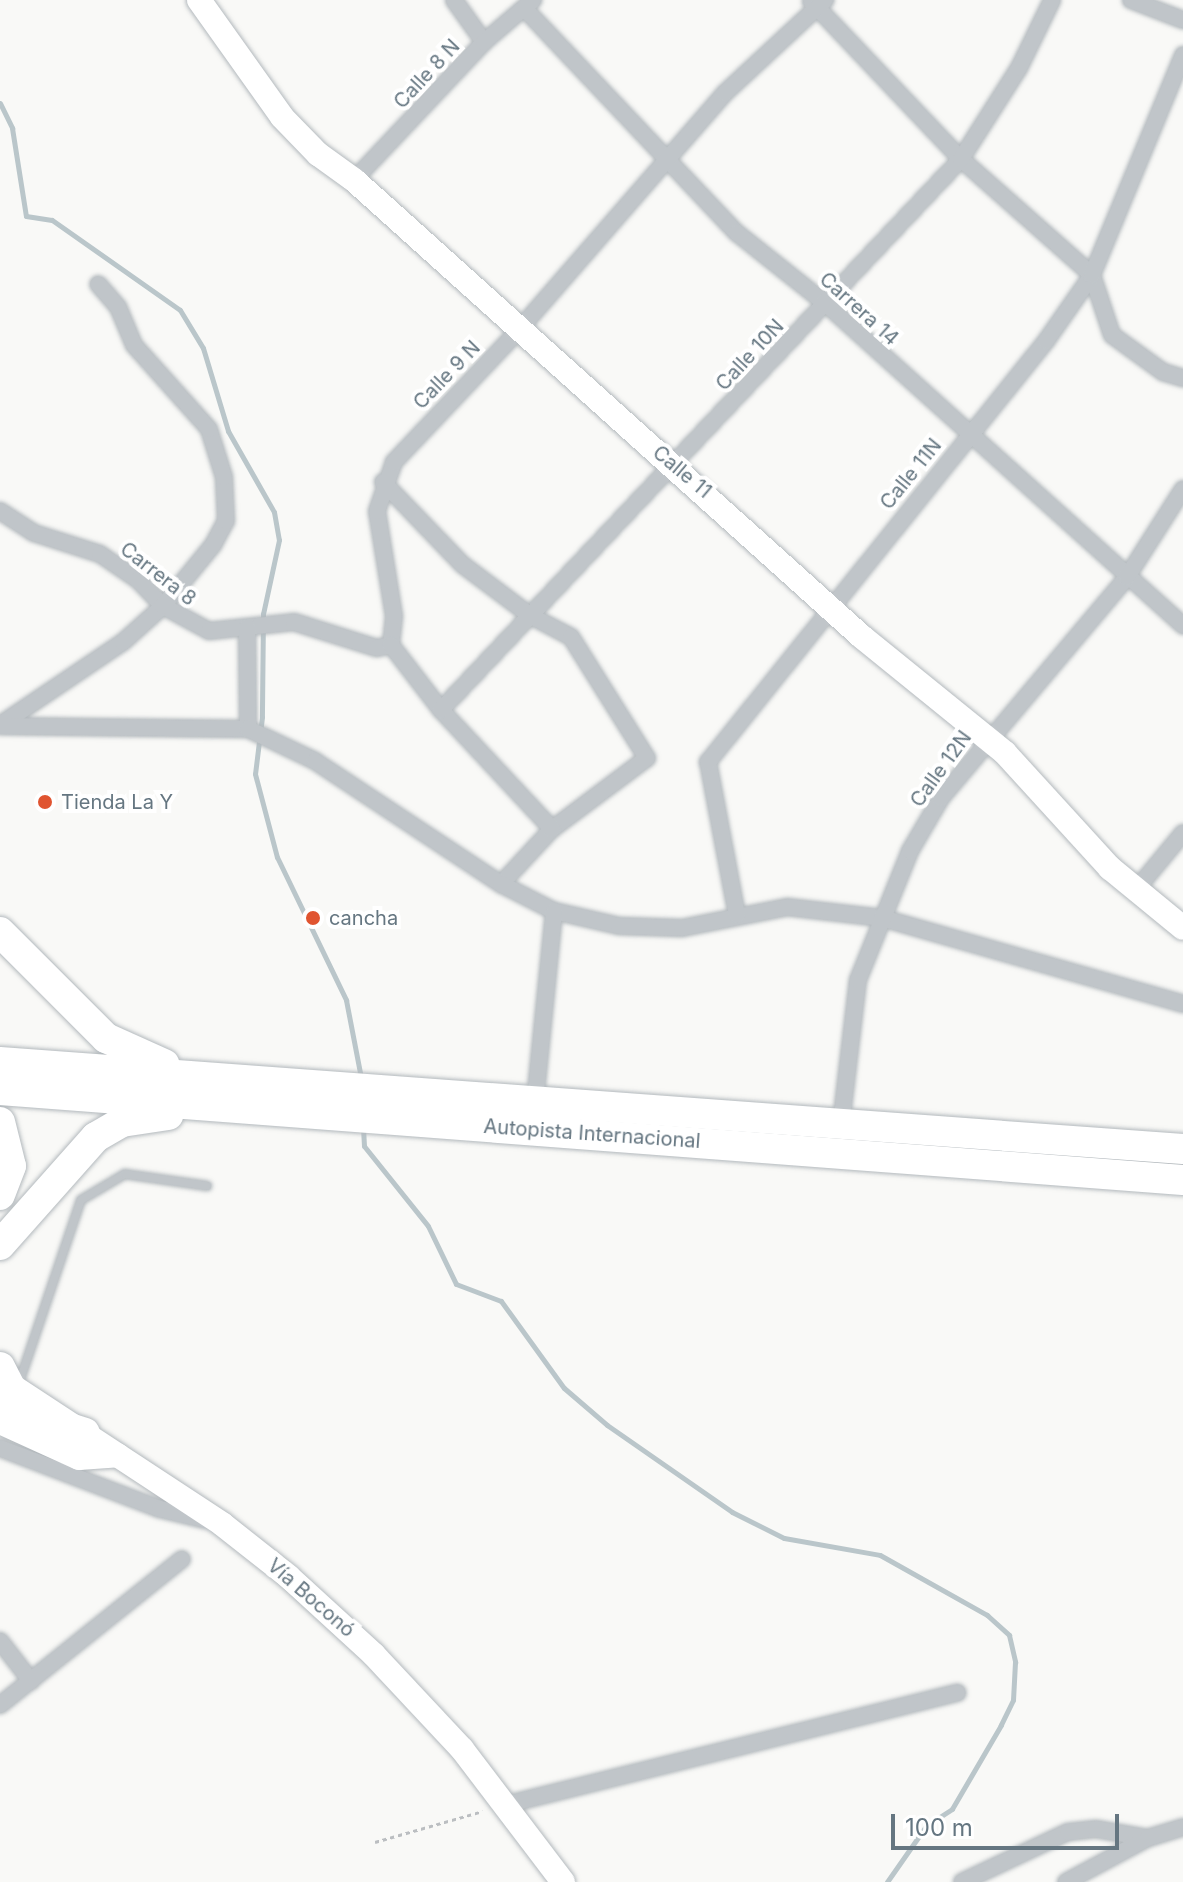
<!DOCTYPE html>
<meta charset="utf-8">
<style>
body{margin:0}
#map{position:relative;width:1183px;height:1882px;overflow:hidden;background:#f9f9f7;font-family:Inter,sans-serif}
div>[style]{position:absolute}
.stream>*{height:5px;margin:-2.5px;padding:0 2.5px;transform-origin:2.5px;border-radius:2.5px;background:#bac6ca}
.path>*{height:3px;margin-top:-1.5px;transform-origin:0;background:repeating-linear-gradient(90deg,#bbbec1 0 4px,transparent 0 8px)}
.roads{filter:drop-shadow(0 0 2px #b3b9bd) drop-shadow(0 0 2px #b3b9bd)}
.lane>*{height:8px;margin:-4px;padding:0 4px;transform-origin:4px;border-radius:4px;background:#c0c5c9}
.street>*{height:16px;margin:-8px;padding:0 8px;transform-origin:8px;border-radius:8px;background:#c0c5c9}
.secondary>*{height:24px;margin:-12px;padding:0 12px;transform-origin:12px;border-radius:12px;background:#fff}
.highway>*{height:30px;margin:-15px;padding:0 15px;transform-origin:15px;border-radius:15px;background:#fff}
.dots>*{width:22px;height:22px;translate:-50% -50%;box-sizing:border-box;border:4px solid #fff;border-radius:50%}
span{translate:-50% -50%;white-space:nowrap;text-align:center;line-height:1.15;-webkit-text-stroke:8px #fff;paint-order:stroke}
.street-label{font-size:20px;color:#657681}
.poi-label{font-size:20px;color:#657681}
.left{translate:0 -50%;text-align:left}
.scale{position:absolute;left:891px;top:1814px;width:228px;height:36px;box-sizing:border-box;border:4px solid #657681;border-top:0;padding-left:10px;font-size:24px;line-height:28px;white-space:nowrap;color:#657681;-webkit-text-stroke:6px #fff;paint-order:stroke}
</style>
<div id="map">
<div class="stream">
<div style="left:0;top:103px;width:28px;rotate:64deg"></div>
<div style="left:12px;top:128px;width:89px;rotate:81deg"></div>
<div style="left:26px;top:216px;width:26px;rotate:9deg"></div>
<div style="left:52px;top:220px;width:156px;rotate:35.1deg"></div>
<div style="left:180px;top:310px;width:44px;rotate:58.8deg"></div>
<div style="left:203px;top:348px;width:87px;rotate:73.2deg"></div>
<div style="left:228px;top:431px;width:93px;rotate:60.4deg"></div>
<div style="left:274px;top:512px;width:28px;rotate:80deg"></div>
<div style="left:279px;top:540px;width:76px;rotate:102.2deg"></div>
<div style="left:263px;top:614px;width:103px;rotate:90.6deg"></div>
<div style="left:262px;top:717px;width:57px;rotate:97deg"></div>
<div style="left:255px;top:774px;width:86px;rotate:75.2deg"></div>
<div style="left:277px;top:857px;width:159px;rotate:64.2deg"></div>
<div style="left:346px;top:1000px;width:79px;rotate:79.1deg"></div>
<div style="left:363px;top:1127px;width:19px;rotate:87deg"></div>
<div style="left:364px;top:1146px;width:102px;rotate:51.3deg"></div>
<div style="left:428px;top:1226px;width:64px;rotate:64.2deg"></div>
<div style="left:456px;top:1284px;width:48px;rotate:20.7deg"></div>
<div style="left:501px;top:1301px;width:107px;rotate:54.1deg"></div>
<div style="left:564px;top:1388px;width:57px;rotate:40.7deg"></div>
<div style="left:607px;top:1425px;width:152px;rotate:34.8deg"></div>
<div style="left:732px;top:1512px;width:58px;rotate:26.6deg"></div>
<div style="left:784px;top:1538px;width:97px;rotate:10deg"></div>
<div style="left:880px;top:1555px;width:123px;rotate:29.3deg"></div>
<div style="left:987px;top:1615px;width:30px;rotate:42deg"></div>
<div style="left:1009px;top:1635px;width:28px;rotate:77deg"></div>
<div style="left:1015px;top:1662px;width:38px;rotate:93deg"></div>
<div style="left:1013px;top:1700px;width:28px;rotate:116deg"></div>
<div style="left:1001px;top:1725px;width:97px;rotate:120.3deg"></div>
<div style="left:952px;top:1809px;width:31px;rotate:147deg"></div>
<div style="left:926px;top:1826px;width:68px;rotate:124.9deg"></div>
</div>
<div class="path">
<div style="left:375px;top:1842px;width:112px;rotate:-16deg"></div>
</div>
<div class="roads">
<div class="lane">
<div style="left:19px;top:1383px;width:193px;rotate:-71.3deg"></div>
<div style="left:81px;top:1200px;width:51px;rotate:-30.6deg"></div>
<div style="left:125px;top:1174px;width:83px;rotate:8.3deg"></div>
</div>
<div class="street">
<div style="left:454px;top:0;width:52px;rotate:54.5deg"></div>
<div style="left:1131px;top:0;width:56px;rotate:21deg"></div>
<div style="left:811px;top:1px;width:218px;rotate:46.5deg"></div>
<div style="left:961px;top:159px;width:175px;rotate:41.5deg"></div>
<div style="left:1092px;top:275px;width:63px;rotate:71.6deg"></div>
<div style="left:1112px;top:335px;width:63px;rotate:36deg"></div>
<div style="left:1163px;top:372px;width:21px;rotate:17deg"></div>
<div style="left:524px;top:8px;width:310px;rotate:46.6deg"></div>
<div style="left:737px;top:233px;width:112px;rotate:38.5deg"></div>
<div style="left:825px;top:303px;width:482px;rotate:42deg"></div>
<div style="left:354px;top:180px;width:190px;rotate:-46.7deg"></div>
<div style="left:484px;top:42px;width:65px;rotate:-40.6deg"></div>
<div style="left:383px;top:482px;width:115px;rotate:46.1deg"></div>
<div style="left:463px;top:565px;width:85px;rotate:36.9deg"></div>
<div style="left:531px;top:616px;width:45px;rotate:27.7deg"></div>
<div style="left:571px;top:637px;width:143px;rotate:57.9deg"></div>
<div style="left:647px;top:758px;width:119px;rotate:143.2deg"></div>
<div style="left:552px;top:829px;width:75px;rotate:132.8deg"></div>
<div style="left:0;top:511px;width:40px;rotate:32.9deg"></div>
<div style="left:34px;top:533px;width:69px;rotate:17.7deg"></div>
<div style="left:100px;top:554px;width:46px;rotate:34.4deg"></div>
<div style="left:138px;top:580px;width:36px;rotate:46deg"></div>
<div style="left:163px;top:606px;width:52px;rotate:28.5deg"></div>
<div style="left:209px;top:631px;width:85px;rotate:-6deg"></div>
<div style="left:294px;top:622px;width:87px;rotate:17.4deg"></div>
<div style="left:377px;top:648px;width:14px;rotate:-12deg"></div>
<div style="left:247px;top:627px;width:102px;rotate:89.4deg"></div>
<div style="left:391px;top:645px;width:29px;rotate:-84deg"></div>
<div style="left:394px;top:616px;width:106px;rotate:-99.2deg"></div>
<div style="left:377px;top:511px;width:52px;rotate:-70.9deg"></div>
<div style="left:394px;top:462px;width:180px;rotate:-46.6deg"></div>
<div style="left:518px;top:331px;width:315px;rotate:-49deg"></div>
<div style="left:725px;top:93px;width:137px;rotate:-42.9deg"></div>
<div style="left:391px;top:645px;width:82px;rotate:52.4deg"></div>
<div style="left:441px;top:710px;width:163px;rotate:47deg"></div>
<div style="left:441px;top:710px;width:758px;rotate:-46.66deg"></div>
<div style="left:961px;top:159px;width:108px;rotate:-57.5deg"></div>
<div style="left:1019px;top:68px;width:76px;rotate:-64.1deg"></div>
<div style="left:0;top:725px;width:148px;rotate:-34deg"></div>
<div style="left:123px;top:642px;width:54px;rotate:-42deg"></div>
<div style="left:163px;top:606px;width:79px;rotate:-50.7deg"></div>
<div style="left:213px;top:545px;width:27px;rotate:-62deg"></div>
<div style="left:226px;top:521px;width:44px;rotate:-92.6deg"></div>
<div style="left:224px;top:477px;width:50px;rotate:-107.4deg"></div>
<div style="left:209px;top:429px;width:113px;rotate:-131.8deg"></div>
<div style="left:134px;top:345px;width:41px;rotate:-112.8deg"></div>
<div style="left:118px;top:307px;width:30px;rotate:-131deg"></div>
<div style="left:0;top:726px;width:248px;rotate:0.7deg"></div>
<div style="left:248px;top:729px;width:74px;rotate:25.5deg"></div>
<div style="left:315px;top:761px;width:223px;rotate:33.5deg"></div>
<div style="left:501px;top:884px;width:59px;rotate:27deg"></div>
<div style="left:554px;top:911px;width:67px;rotate:13deg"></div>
<div style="left:619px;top:926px;width:63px;rotate:1.8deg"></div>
<div style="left:682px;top:928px;width:107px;rotate:-11.3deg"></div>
<div style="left:787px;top:907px;width:96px;rotate:6.6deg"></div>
<div style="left:882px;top:918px;width:313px;rotate:15.9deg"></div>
<div style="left:1135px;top:891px;width:75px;rotate:-50.4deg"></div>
<div style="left:737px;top:915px;width:156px;rotate:-100.7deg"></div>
<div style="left:708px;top:762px;width:540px;rotate:-51.24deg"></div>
<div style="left:1046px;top:341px;width:80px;rotate:-55.1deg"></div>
<div style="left:1092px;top:275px;width:238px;rotate:-67.5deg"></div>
<div style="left:535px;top:1102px;width:192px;rotate:-84.3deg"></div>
<div style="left:841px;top:1124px;width:145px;rotate:-83.3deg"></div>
<div style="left:858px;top:980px;width:139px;rotate:-68deg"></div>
<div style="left:910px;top:851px;width:61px;rotate:-59.7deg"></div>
<div style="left:941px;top:798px;width:289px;rotate:-49.9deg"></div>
<div style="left:1127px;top:577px;width:104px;rotate:-57.5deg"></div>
<div style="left:0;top:1448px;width:171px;rotate:20.9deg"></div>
<div style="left:160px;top:1509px;width:47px;rotate:13.4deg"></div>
<div style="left:0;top:1641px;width:51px;rotate:52.2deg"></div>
<div style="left:0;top:1705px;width:233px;rotate:-38.7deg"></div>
<div style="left:508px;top:1804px;width:463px;rotate:-13.9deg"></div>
<div style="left:962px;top:1882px;width:117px;rotate:-25.3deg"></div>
<div style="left:1068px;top:1832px;width:28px;rotate:-6deg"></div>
<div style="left:1096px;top:1829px;width:53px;rotate:9.8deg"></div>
<div style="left:1066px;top:1882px;width:93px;rotate:-28.2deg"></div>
<div style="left:1148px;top:1838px;width:37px;rotate:-17deg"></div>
</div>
<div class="secondary">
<div style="left:199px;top:0;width:143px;rotate:54.6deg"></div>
<div style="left:282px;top:117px;width:52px;rotate:45.8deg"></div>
<div style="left:318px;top:154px;width:44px;rotate:35.8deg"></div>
<div style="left:354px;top:180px;width:683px;rotate:41.97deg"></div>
<div style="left:862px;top:637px;width:184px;rotate:39deg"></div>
<div style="left:1005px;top:753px;width:156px;rotate:47.6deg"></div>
<div style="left:1110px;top:868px;width:94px;rotate:39.4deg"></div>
<div style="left:0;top:1378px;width:266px;rotate:33.3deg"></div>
<div style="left:222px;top:1524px;width:85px;rotate:38.3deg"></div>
<div style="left:289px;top:1577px;width:115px;rotate:42.5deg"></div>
<div style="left:374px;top:1655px;width:129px;rotate:46.9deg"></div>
<div style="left:462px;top:1749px;width:167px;rotate:52.8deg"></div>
<div style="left:0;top:1422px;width:87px;rotate:24.5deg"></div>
<div style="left:79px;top:1458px;width:39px;rotate:-4deg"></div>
</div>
<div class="highway">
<div style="left:0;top:932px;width:150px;rotate:45deg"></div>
<div style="left:106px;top:1038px;width:64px;rotate:24.1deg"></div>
<div style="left:0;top:1062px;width:1186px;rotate:4.21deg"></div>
<div style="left:0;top:1090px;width:1186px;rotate:4.35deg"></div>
<div style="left:0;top:1122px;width:45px;rotate:76deg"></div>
<div style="left:11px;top:1166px;width:31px;rotate:111deg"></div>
<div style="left:0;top:1245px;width:144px;rotate:-48.4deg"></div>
<div style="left:96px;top:1137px;width:30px;rotate:-30deg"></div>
<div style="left:122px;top:1122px;width:47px;rotate:-8.7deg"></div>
<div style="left:0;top:1367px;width:20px;rotate:63deg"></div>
<div style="left:0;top:1406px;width:89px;rotate:17.6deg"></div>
</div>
</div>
<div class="dots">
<div style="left:45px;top:802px;background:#e05430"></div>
<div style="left:313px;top:918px;background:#e05430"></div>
</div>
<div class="street-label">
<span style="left:427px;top:74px;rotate:-47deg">Calle 8 N</span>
<span style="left:859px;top:309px;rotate:42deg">Carrera 14</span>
<span style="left:750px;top:355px;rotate:-47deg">Calle 10N</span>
<span style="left:447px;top:375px;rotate:-46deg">Calle 9 N</span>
<span style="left:682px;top:472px;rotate:40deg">Calle 11</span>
<span style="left:911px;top:474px;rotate:-51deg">Calle 11N</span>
<span style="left:158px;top:574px;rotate:38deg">Carrera 8</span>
<span style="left:941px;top:769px;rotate:-54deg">Calle 12N</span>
<span style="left:592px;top:1134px;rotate:4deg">Autopista Internacional</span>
<span style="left:311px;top:1598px;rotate:41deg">Vía Boconó</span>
</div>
<div class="poi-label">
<span class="left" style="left:61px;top:802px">Tienda La Y</span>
<span class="left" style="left:329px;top:918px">cancha</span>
</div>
<div class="scale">100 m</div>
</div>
